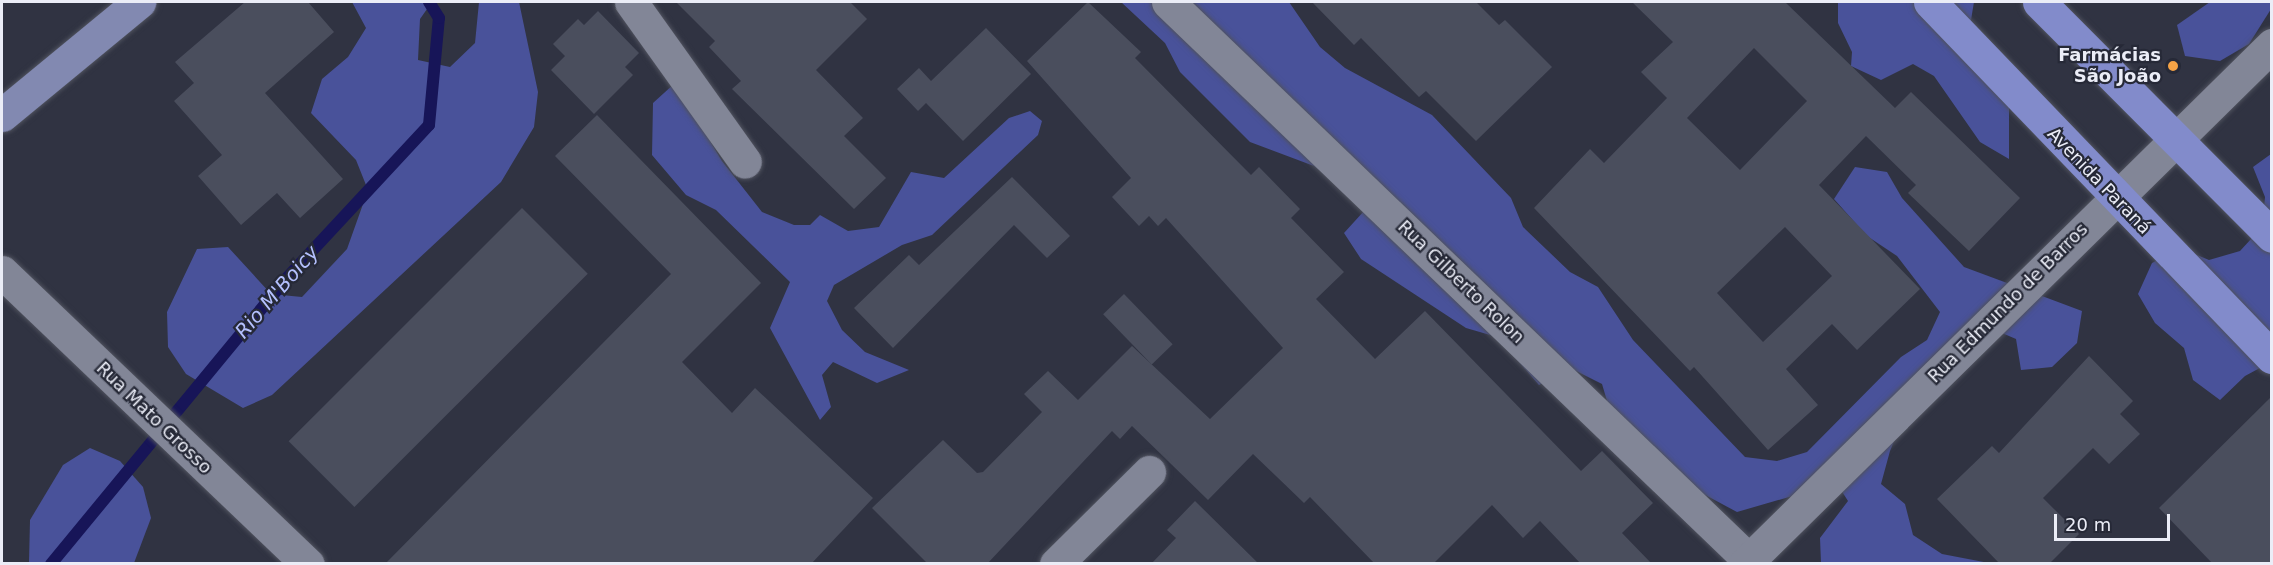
<!DOCTYPE html>
<meta charset="utf-8">
<style>
body{margin:0}
#map{position:relative;width:2273px;height:565px;overflow:hidden;background:#303342;font-family:"DejaVu Sans",sans-serif}
div>[style]{position:absolute}
.forest>*{inset:0;background:#49529a}
.stream>*{height:12px;margin:-6px;padding:0 6px;transform-origin:6px;border-radius:6px;background:#171558}
.building>*{inset:0;background:#4a4e5d;transform-origin:0 0}
.roads{filter:drop-shadow(0 0 2px #4f525e) drop-shadow(0 0 2px #4f525e)}
.street>*{height:33px;margin:-16.5px;padding:0 16.5px;transform-origin:16.5px;border-radius:16.5px;background:#828697}
.secondary>*{height:33px;margin:-16.5px;padding:0 16.5px;transform-origin:16.5px;border-radius:16.5px;background:#8289b1}
.primary>*{height:33px;margin:-16.5px;padding:0 16.5px;transform-origin:16.5px;border-radius:16.5px;background:#828bcb}
.dots>*{width:16px;height:16px;translate:-50% -50%;box-sizing:border-box;border:3px solid #262937;border-radius:50%}
span{translate:-50% -50%;white-space:nowrap;text-align:center;line-height:1.15;-webkit-text-stroke:4.5px #262937;paint-order:stroke}
.poi-label{font-size:18px;color:#ebedf7;font-weight:700}
.right{translate:-100% -50%;text-align:right}
.street-label{font-size:18px;color:#ebedf7}
.water-label{font-size:20px;color:#b4c0fe;font-style:italic}
.frame{position:absolute;inset:0;border:3px solid #ebedf7;pointer-events:none}
.scale{position:absolute;left:2054px;top:514px;width:116px;height:27px;box-sizing:border-box;border:3px solid #ebedf7;border-top:0;padding-left:8px;font-size:18px;line-height:21px;white-space:nowrap;color:#ebedf7;-webkit-text-stroke:4px #262937;paint-order:stroke}
</style>
<div id="map">
<div class="forest">
<div style="clip-path:polygon(352px 2px,432px 2px,420px 19px,418px 60px,450px 67px,475px 43px,479px 2px,519px 2px,538px 92px,534px 127px,501px 182px,272px 395px,243px 408px,186px 374px,168px 347px,167px 312px,197px 249px,228px 247px,271px 294px,302px 297px,347px 249px,368px 190px,356px 160px,311px 113px,322px 79px,348px 57px,366px 28px)"></div>
<div style="clip-path:polygon(1121px 2px,1289px 2px,1320px 47px,1345px 68px,1432px 115px,1511px 198px,1523px 227px,1570px 272px,1598px 287px,1633px 340px,1745px 457px,1777px 461px,1807px 452px,1901px 357px,1927px 340px,1940px 312px,1897px 256px,1867px 236px,1834px 199px,1855px 167px,1887px 172px,1902px 198px,1964px 267px,2082px 311px,2077px 343px,2052px 367px,2021px 370px,2016px 339px,1995px 330px,1903px 419px,1890px 451px,1881px 484px,1905px 504px,1913px 535px,1942px 554px,1989px 563px,1821px 563px,1820px 538px,1848px 501px,1832px 476px,1803px 493px,1737px 512px,1679px 481px,1612px 418px,1602px 384px,1570px 368px,1539px 385px,1497px 337px,1466px 328px,1361px 259px,1344px 233px,1364px 211px,1342px 187px,1314px 166px,1250px 142px,1180px 72px,1165px 43px)"></div>
<div style="clip-path:polygon(1838px 2px,1974px 2px,1966px 50px,2009px 95px,2009px 159px,1980px 142px,1934px 76px,1913px 64px,1881px 80px,1851px 66px,1852px 52px,1838px 23px)"></div>
<div style="clip-path:polygon(2210px 2px,2271px 2px,2271px 9px,2249px 44px,2220px 61px,2185px 56px,2177px 25px)"></div>
<div style="clip-path:polygon(675px 83px,722px 161px,762px 212px,794px 225px,810px 225px,820px 215px,848px 231px,879px 227px,911px 172px,944px 178px,1009px 118px,1030px 111px,1042px 121px,1038px 135px,932px 235px,902px 245px,834px 285px,827px 301px,842px 330px,865px 352px,909px 370px,877px 383px,833px 362px,822px 375px,831px 407px,820px 420px,770px 328px,790px 282px,716px 210px,686px 195px,652px 155px,653px 103px)"></div>
<div style="clip-path:polygon(2271px 154px,2271px 362px,2245px 376px,2220px 400px,2193px 380px,2184px 348px,2155px 323px,2138px 294px,2152px 263px,2180px 248px,2209px 260px,2240px 251px,2262px 227px,2265px 197px,2253px 167px)"></div>
<div style="clip-path:polygon(90px 448px,120px 461px,143px 487px,151px 518px,134px 563px,29px 563px,30px 520px,63px 465px)"></div>
</div>
<div class="stream">
<div style="left:51px;top:564px;width:367px;rotate:-50.5deg"></div>
<div style="left:284px;top:281px;width:213px;rotate:-47.1deg"></div>
<div style="left:429px;top:125px;width:107px;rotate:-84.7deg"></div>
<div style="left:439px;top:18px;width:19px;rotate:-122deg"></div>
</div>
<div class="building">
<div style="clip-path:polygon(245px 2px,308px 2px,334px 32px,265px 93px,343px 179px,300px 218px,277px 193px,241px 225px,198px 176px,222px 155px,174px 101px,194px 83px,175px 62px)"></div>
<div style="clip-path:polygon(676px 2px,850px 2px,867px 19px,816px 70px,863px 118px,844px 136px,886px 178px,854px 209px,732px 89px,741px 81px,709px 47px,715px 41px)"></div>
<div style="clip-path:polygon(1088px 2px,1141px 52px,1135px 58px,1251px 175px,1259px 167px,1300px 209px,1291px 218px,1344px 272px,1316px 299px,1375px 359px,1425px 311px,1581px 471px,1602px 451px,1653px 503px,1622px 533px,1652px 564px,1581px 564px,1540px 521px,1523px 538px,1492px 505px,1433px 564px,1375px 564px,1310px 497px,1304px 503px,1253px 454px,1208px 500px,1132px 426px,1120px 439px,1112px 431px,987px 564px,928px 564px,872px 508px,943px 440px,977px 473px,983px 472px,1042px 412px,1024px 394px,1048px 371px,1078px 400px,1132px 346px,1210px 419px,1283px 348px,1166px 218px,1158px 226px,1149px 216px,1139px 226px,1112px 197px,1131px 178px,1027px 61px)"></div>
<div style="clip-path:polygon(1312px 2px,1476px 2px,1499px 25px,1505px 20px,1552px 67px,1476px 141px,1426px 91px,1419px 97px,1361px 38px,1354px 45px)"></div>
<div style="clip-path:polygon(evenodd,1632px 2px,1785px 2px,1895px 108px,1911px 92px,2020px 198px,1969px 251px,1908px 193px,1916px 185px,1866px 136px,1819px 185px,1920px 289px,1857px 350px,1832px 324px,1786px 369px,1818px 405px,1768px 450px,1694px 367px,1690px 371px,1534px 208px,1590px 149px,1604px 163px,1667px 98px,1641px 72px,1673px 42px,1632px 2px,1754px 48px,1807px 101px,1740px 170px,1687px 118px,1754px 48px,1632px 2px,1785px 227px,1832px 276px,1763px 342px,1717px 293px,1785px 227px)"></div>
<div style="clip-path:polygon(598px 11px,639px 53px,625px 67px,633px 75px,594px 114px,551px 70px,565px 56px,553px 44px,578px 19px,584px 25px)"></div>
<div style="clip-path:polygon(986px 28px,1031px 74px,963px 141px,926px 103px,918px 111px,897px 89px,919px 68px,931px 81px)"></div>
<div style="clip-path:polygon(597px 115px,761px 283px,682px 362px,732px 413px,755px 388px,873px 498px,811px 564px,385px 564px,671px 274px,555px 156px)"></div>
<div style="clip-path:polygon(1012px 177px,1070px 236px,1047px 258px,1014px 225px,893px 348px,854px 308px,909px 255px,919px 265px)"></div>
<div style="left:522px;top:208px;width:93px;height:330px;rotate:45deg"></div>
<div style="left:1124px;top:294px;width:70px;height:29px;rotate:46deg"></div>
<div style="clip-path:polygon(2089px 356px,2133px 401px,2120px 414px,2140px 434px,2109px 464px,2093px 448px,2043px 498px,2079px 534px,2049px 564px,2000px 564px,1937px 499px,1992px 446px,1999px 453px)"></div>
<div style="clip-path:polygon(2271px 397px,2271px 564px,2213px 564px,2159px 508px)"></div>
<div style="clip-path:polygon(1195px 501px,1259px 564px,1151px 564px,1176px 538px,1167px 530px)"></div>
</div>
<div class="roads">
<div class="street">
<div style="left:631px;top:2px;width:196px;rotate:54.5deg"></div>
<div style="left:1168px;top:2px;width:811px;rotate:43.85deg"></div>
<div style="left:2px;top:272px;width:423px;rotate:43.7deg"></div>
<div style="left:1056px;top:564px;width:131px;rotate:-44.7deg"></div>
<div style="left:1745px;top:564px;width:740px;rotate:-44.56deg"></div>
</div>
<div class="secondary">
<div style="left:2px;top:115px;width:178px;rotate:-39.5deg"></div>
</div>
<div class="primary">
<div style="left:1930px;top:2px;width:493px;rotate:46.1deg"></div>
<div style="left:2039px;top:2px;width:330px;rotate:45.1deg"></div>
</div>
</div>
<div class="dots">
<div style="left:2173px;top:66px;background:#f5a346"></div>
</div>
<div class="poi-label">
<span class="right" style="left:2161px;top:66px">Farmácias<br>São João</span>
</div>
<div class="street-label">
<span style="left:2099px;top:181px;rotate:46deg">Avenida Paraná</span>
<span style="left:1461px;top:282px;rotate:44deg">Rua Gilberto Rolon</span>
<span style="left:2008px;top:303px;rotate:-45deg">Rua Edmundo de Barros</span>
<span style="left:154px;top:418px;rotate:44deg">Rua Mato Grosso</span>
</div>
<div class="water-label">
<span style="left:277px;top:292px;rotate:-49deg">Rio M'Boicy</span>
</div>
<div class="frame"></div>
<div class="scale">20 m</div>
</div>
